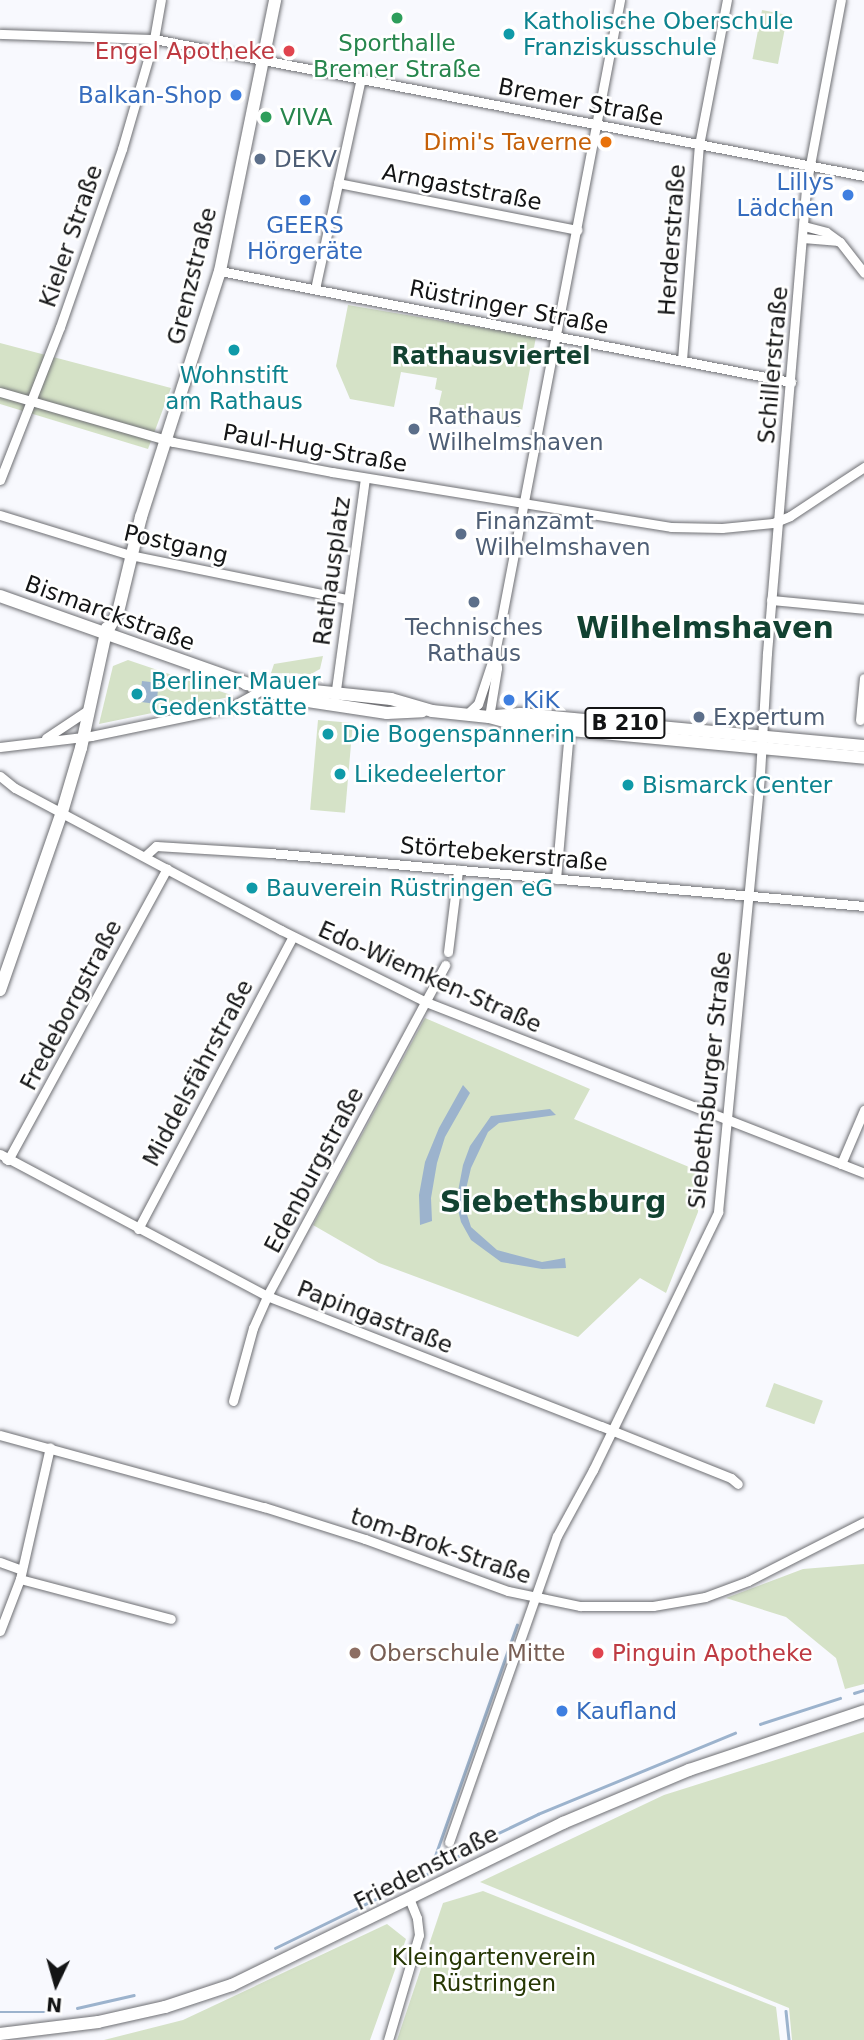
<!DOCTYPE html>
<meta charset="utf-8">
<style>
body{margin:0}
#map{position:relative;width:864px;height:2040px;overflow:hidden;background:#f8f9fe;font-family:"DejaVu Sans",sans-serif}
div>[style]{position:absolute}
.green>*{inset:0;background:#d5e2c7;transform-origin:0 0}
.water>*{inset:0;background:#9cb3cd;transform-origin:0 0}
.stream>*{height:2.5px;margin:-1.25px;padding:0 1.25px;transform-origin:1.25px;border-radius:1.25px;background:#9cb3cd}
.roads{filter:drop-shadow(0 0 2px #6e6f73) drop-shadow(0 0 2px #6e6f73)}
.minor>*{height:9px;margin:-4.5px;padding:0 4.5px;transform-origin:4.5px;border-radius:4.5px;background:#fff}
.major>*{height:12px;margin:-6px;padding:0 6px;transform-origin:6px;border-radius:6px;background:#fff}
.dots>*{width:19px;height:19px;translate:-50% -50%;box-sizing:border-box;border:4px solid #fff;border-radius:50%}
span{translate:-50% -50%;white-space:nowrap;text-align:center;line-height:1.15;-webkit-text-stroke:5px #fff;paint-order:stroke}
.shield-label span{padding:2px 5px;background:#fff;border:2px solid;border-radius:5px;-webkit-text-stroke-width:0}
.shield-label{font-size:21px;color:#131415;font-weight:700}
.culture-label{font-size:23px;color:#0d838f}
.left{translate:0 -50%;text-align:left}
.leisure-label{font-size:23px;color:#27864d}
.health-label{font-size:23px;color:#be3a42}
.right{translate:-100% -50%;text-align:right}
.shop-label{font-size:23px;color:#366cbe}
.street-label{font-size:23px;color:#131415}
.food-label{font-size:23px;color:#c56008}
.service-label{font-size:23px;color:#4e5e75}
.education-label{font-size:23px;color:#785e54}
.park-label{font-size:23px;color:#263704}
.neighbourhood-label{font-size:24px;color:#124231;font-weight:700}
.district-label{font-size:30px;color:#124231;font-weight:700}
.north{position:absolute;left:21px;top:1949px;width:70px;height:70px;-webkit-text-stroke:5px #fff;paint-order:stroke;rotate:185deg;font-size:19px;font-weight:700;line-height:28px;text-align:center;color:#131415}
.north::after{content:'';display:block;margin:auto;width:24px;height:32px;background:#131415;clip-path:polygon(50% 0,100% 100%,50% 72%,0 100%)}
</style>
<div id="map">
<div class="green">
<div style="left:762px;top:10px;width:26px;height:50px;rotate:11deg"></div>
<div style="clip-path:polygon(348px 305px,536px 337px,519px 427px,437px 413px,442px 391px,435px 389px,437px 378px,401px 372px,394px 407px,350px 399px,336px 366px)"></div>
<div style="clip-path:polygon(0 343px,171px 388px,148px 449px,0 404px)"></div>
<div style="clip-path:polygon(323px 656px,320px 669px,311px 674px,271px 673px,274px 664px)"></div>
<div style="clip-path:polygon(128px 660px,234px 696px,99px 724px,113px 666px)"></div>
<div style="left:318px;top:720px;width:35px;height:90px;rotate:5deg"></div>
<div style="clip-path:polygon(425px 1018px,590px 1089px,574px 1119px,701px 1172px,698px 1212px,666px 1293px,640px 1278px,578px 1337px,379px 1263px,313px 1225px)"></div>
<div style="left:774px;top:1383px;width:52px;height:25px;rotate:20deg"></div>
<div style="clip-path:polygon(864px 1564px,864px 1684px,845px 1689px,836px 1658px,786px 1617px,726px 1598px,803px 1569px)"></div>
<div style="clip-path:polygon(864px 1732px,864px 2040px,792px 2040px,789px 2008px,480px 1882px,664px 1795px)"></div>
<div style="clip-path:polygon(483px 1891px,776px 2007px,780px 2040px,397px 2040px,443px 1903px)"></div>
<div style="clip-path:polygon(387px 1924px,406px 1939px,370px 2040px,104px 2040px,183px 2020px)"></div>
</div>
<div class="water">
<div style="left:142px;top:681px;width:17px;height:21px;rotate:7deg"></div>
<div style="clip-path:polygon(463px 1085px,470px 1093px,445px 1137px,437px 1163px,431px 1198px,432px 1221px,420px 1225px,419px 1195px,425px 1162px,439px 1128px)"></div>
<div style="clip-path:polygon(550px 1109px,556px 1115px,499px 1123px,488px 1132px,471px 1168px,463px 1202px,471px 1227px,497px 1250px,542px 1262px,565px 1258px,566px 1268px,542px 1269px,501px 1262px,471px 1240px,461px 1222px,456px 1202px,463px 1165px,470px 1146px,491px 1116px)"></div>
</div>
<div class="stream">
<div style="left:854px;top:1693px;width:10px;rotate:-17deg"></div>
<div style="left:760px;top:1724px;width:84px;rotate:-18deg"></div>
<div style="left:440px;top:1867px;width:58px;rotate:-31deg"></div>
<div style="left:490px;top:1837px;width:53px;rotate:-25.6deg"></div>
<div style="left:538px;top:1814px;width:213px;rotate:-22.4deg"></div>
<div style="left:275px;top:1948px;width:171px;rotate:-26deg"></div>
<div style="left:429px;top:1873px;width:263px;rotate:-70.5deg"></div>
<div style="left:77px;top:2008px;width:58px;rotate:-12.8deg"></div>
<div style="left:786px;top:2011px;width:29px;rotate:84deg"></div>
<div style="left:0;top:2012px;width:48px"></div>
</div>
<div class="roads">
<div class="minor">
<div style="left:0;top:34px;width:154px;rotate:1.9deg"></div>
<div style="left:154px;top:39px;width:723px;rotate:10.92deg"></div>
<div style="left:338px;top:183px;width:244px;rotate:11.1deg"></div>
<div style="left:804px;top:226px;width:23px;rotate:15deg"></div>
<div style="left:826px;top:232px;width:17px;rotate:36deg"></div>
<div style="left:840px;top:242px;width:39px;rotate:52deg"></div>
<div style="left:803px;top:238px;width:33px;rotate:5deg"></div>
<div style="left:220px;top:271px;width:582px;rotate:11deg"></div>
<div style="left:315px;top:289px;width:216px;rotate:-77.7deg"></div>
<div style="left:682px;top:360px;width:216px;rotate:-85.5deg"></div>
<div style="left:699px;top:145px;width:148px;rotate:-79.1deg"></div>
<div style="left:0;top:392px;width:180px;rotate:16.1deg"></div>
<div style="left:173px;top:442px;width:162px;rotate:10.7deg"></div>
<div style="left:332px;top:472px;width:343px;rotate:9.2deg"></div>
<div style="left:671px;top:527px;width:51px;rotate:1.1deg"></div>
<div style="left:722px;top:528px;width:51px;rotate:-5.6deg"></div>
<div style="left:773px;top:523px;width:18px;rotate:-22deg"></div>
<div style="left:790px;top:516px;width:89px;rotate:-33.5deg"></div>
<div style="left:0;top:480px;width:164px;rotate:-68.6deg"></div>
<div style="left:60px;top:327px;width:188px;rotate:-70.8deg"></div>
<div style="left:122px;top:149px;width:115px;rotate:-73.8deg"></div>
<div style="left:154px;top:39px;width:40px;rotate:-80deg"></div>
<div style="left:0;top:515px;width:136px;rotate:17.1deg"></div>
<div style="left:130px;top:555px;width:221px;rotate:11.5deg"></div>
<div style="left:771px;top:600px;width:93px;rotate:5.5deg"></div>
<div style="left:335px;top:697px;width:221px;rotate:-82.2deg"></div>
<div style="left:466px;top:715px;width:16px;rotate:-43deg"></div>
<div style="left:478px;top:704px;width:54px;rotate:-71.6deg"></div>
<div style="left:495px;top:653px;width:665px;rotate:-79.16deg"></div>
<div style="left:489px;top:717px;width:50px;rotate:-80.7deg"></div>
<div style="left:497px;top:668px;width:15px;rotate:-98deg"></div>
<div style="left:860px;top:720px;width:42px;rotate:-84.6deg"></div>
<div style="left:46px;top:738px;width:50px;rotate:-33.7deg"></div>
<div style="left:0;top:747px;width:92px;rotate:-6.9deg"></div>
<div style="left:91px;top:736px;width:143px;rotate:-11.7deg"></div>
<div style="left:231px;top:707px;width:37px;rotate:-29deg"></div>
<div style="left:0;top:776px;width:19px;rotate:39deg"></div>
<div style="left:15px;top:788px;width:302px;rotate:28.1deg"></div>
<div style="left:281px;top:930px;width:162px;rotate:26.4deg"></div>
<div style="left:426px;top:1002px;width:470px;rotate:21.3deg"></div>
<div style="left:145px;top:856px;width:15px;rotate:-42deg"></div>
<div style="left:156px;top:846px;width:114px;rotate:3.5deg"></div>
<div style="left:270px;top:853px;width:596px;rotate:5.1deg"></div>
<div style="left:556px;top:879px;width:151px;rotate:-85deg"></div>
<div style="left:448px;top:952px;width:83px;rotate:-83deg"></div>
<div style="left:0;top:1154px;width:302px;rotate:28deg"></div>
<div style="left:267px;top:1296px;width:358px;rotate:21.3deg"></div>
<div style="left:601px;top:1426px;width:140px;rotate:21.8deg"></div>
<div style="left:731px;top:1478px;width:9px;rotate:41deg"></div>
<div style="left:6px;top:1159px;width:2px;rotate:27deg"></div>
<div style="left:8px;top:1160px;width:332px;rotate:-61.4deg"></div>
<div style="left:841px;top:1164px;width:59px;rotate:-66.9deg"></div>
<div style="left:138px;top:1229px;width:331px;rotate:-62.1deg"></div>
<div style="left:233px;top:1401px;width:76px;rotate:-74.7deg"></div>
<div style="left:253px;top:1328px;width:35px;rotate:-66deg"></div>
<div style="left:267px;top:1296px;width:376px;rotate:-61.7deg"></div>
<div style="left:0;top:1435px;width:274px;rotate:15.3deg"></div>
<div style="left:264px;top:1507px;width:106px;rotate:17.6deg"></div>
<div style="left:365px;top:1539px;width:152px;rotate:20deg"></div>
<div style="left:508px;top:1591px;width:74px;rotate:11.8deg"></div>
<div style="left:580px;top:1606px;width:73px"></div>
<div style="left:653px;top:1606px;width:53px;rotate:-9.8deg"></div>
<div style="left:705px;top:1597px;width:46px;rotate:-20.4deg"></div>
<div style="left:748px;top:1581px;width:130px;rotate:-27deg"></div>
<div style="left:0;top:1562px;width:23px;rotate:20deg"></div>
<div style="left:20px;top:1579px;width:156px;rotate:14.8deg"></div>
<div style="left:0;top:1631px;width:56px;rotate:-69deg"></div>
<div style="left:20px;top:1579px;width:135px;rotate:-77.2deg"></div>
<div style="left:449px;top:1842px;width:324px;rotate:-70.6deg"></div>
<div style="left:557px;top:1536px;width:75px;rotate:-61.4deg"></div>
<div style="left:593px;top:1470px;width:287px;rotate:-64.1deg"></div>
<div style="left:718px;top:1212px;width:440px;rotate:-84.5deg"></div>
<div style="left:760px;top:774px;width:121px;rotate:-86.7deg"></div>
<div style="left:767px;top:653px;width:474px;rotate:-85.2deg"></div>
<div style="left:807px;top:181px;width:184px;rotate:-79.4deg"></div>
<div style="left:388px;top:2040px;width:109px;rotate:-73.6deg"></div>
<div style="left:419px;top:1935px;width:17px;rotate:-97deg"></div>
<div style="left:417px;top:1918px;width:18px;rotate:-112deg"></div>
</div>
<div class="major">
<div style="left:0;top:596px;width:306px;rotate:19.5deg"></div>
<div style="left:288px;top:698px;width:100px;rotate:8.6deg"></div>
<div style="left:387px;top:713px;width:35px;rotate:-3deg"></div>
<div style="left:106px;top:633px;width:24px;rotate:-60deg"></div>
<div style="left:118px;top:612px;width:98px;rotate:-76.4deg"></div>
<div style="left:141px;top:517px;width:258px;rotate:-72.2deg"></div>
<div style="left:220px;top:271px;width:277px;rotate:-78.5deg"></div>
<div style="left:246px;top:684px;width:146px;rotate:5.9deg"></div>
<div style="left:391px;top:699px;width:43px;rotate:16.3deg"></div>
<div style="left:432px;top:711px;width:57px;rotate:6deg"></div>
<div style="left:489px;top:717px;width:30px;rotate:15deg"></div>
<div style="left:518px;top:725px;width:348px;rotate:5.4deg"></div>
<div style="left:496px;top:716px;width:24px;rotate:-5deg"></div>
<div style="left:520px;top:714px;width:345px;rotate:5.3deg"></div>
<div style="left:0;top:990px;width:188px;rotate:-70.8deg"></div>
<div style="left:62px;top:812px;width:67px;rotate:-73.5deg"></div>
<div style="left:81px;top:748px;width:123px;rotate:-77.8deg"></div>
<div style="left:0;top:2034px;width:99px;rotate:-7deg"></div>
<div style="left:98px;top:2022px;width:69px;rotate:-12.6deg"></div>
<div style="left:165px;top:2007px;width:71px;rotate:-18.2deg"></div>
<div style="left:232px;top:1985px;width:369px;rotate:-26.1deg"></div>
<div style="left:563px;top:1823px;width:137px;rotate:-22.8deg"></div>
<div style="left:689px;top:1770px;width:185px;rotate:-18.6deg"></div>
</div>
</div>
<div class="dots">
<div style="left:397px;top:18px;background:#2e9e5b"></div>
<div style="left:509px;top:34px;background:#0f9aa8"></div>
<div style="left:289px;top:51px;background:#e0444e"></div>
<div style="left:236px;top:95px;background:#3f7fe0"></div>
<div style="left:266px;top:117px;background:#2e9e5b"></div>
<div style="left:606px;top:142px;background:#e8710a"></div>
<div style="left:260px;top:159px;background:#5c6f8a"></div>
<div style="left:848px;top:195px;background:#3f7fe0"></div>
<div style="left:305px;top:200px;background:#3f7fe0"></div>
<div style="left:234px;top:350px;background:#0f9aa8"></div>
<div style="left:414px;top:429px;background:#5c6f8a"></div>
<div style="left:461px;top:534px;background:#5c6f8a"></div>
<div style="left:474px;top:602px;background:#5c6f8a"></div>
<div style="left:137px;top:694px;background:#0f9aa8"></div>
<div style="left:509px;top:700px;background:#3f7fe0"></div>
<div style="left:699px;top:717px;background:#5c6f8a"></div>
<div style="left:328px;top:734px;background:#0f9aa8"></div>
<div style="left:340px;top:774px;background:#0f9aa8"></div>
<div style="left:628px;top:785px;background:#0f9aa8"></div>
<div style="left:252px;top:888px;background:#0f9aa8"></div>
<div style="left:355px;top:1653px;background:#8d6e63"></div>
<div style="left:598px;top:1653px;background:#e0444e"></div>
<div style="left:562px;top:1711px;background:#3f7fe0"></div>
</div>
<div class="shield-label">
<span style="left:625px;top:723px">B 210</span>
</div>
<div class="culture-label">
<span class="left" style="left:523px;top:34px">Katholische Oberschule<br>Franziskusschule</span>
<span style="left:234px;top:388px">Wohnstift<br>am Rathaus</span>
<span class="left" style="left:151px;top:694px">Berliner Mauer<br>Gedenkstätte</span>
<span class="left" style="left:342px;top:734px">Die Bogenspannerin</span>
<span class="left" style="left:354px;top:774px">Likedeelertor</span>
<span class="left" style="left:642px;top:785px">Bismarck Center</span>
<span class="left" style="left:266px;top:888px">Bauverein Rüstringen eG</span>
</div>
<div class="leisure-label">
<span style="left:397px;top:56px">Sporthalle<br>Bremer Straße</span>
<span class="left" style="left:280px;top:117px">VIVA</span>
</div>
<div class="health-label">
<span class="right" style="left:275px;top:51px">Engel Apotheke</span>
<span class="left" style="left:612px;top:1653px">Pinguin Apotheke</span>
</div>
<div class="shop-label">
<span class="right" style="left:222px;top:95px">Balkan-Shop</span>
<span class="right" style="left:834px;top:195px">Lillys<br>Lädchen</span>
<span style="left:305px;top:238px">GEERS<br>Hörgeräte</span>
<span class="left" style="left:523px;top:700px">KiK</span>
<span class="left" style="left:576px;top:1711px">Kaufland</span>
</div>
<div class="street-label">
<span style="left:581px;top:102px;rotate:11deg">Bremer Straße</span>
<span style="left:462px;top:187px;rotate:11deg">Arngaststraße</span>
<span style="left:71px;top:236px;rotate:-71deg">Kieler Straße</span>
<span style="left:672px;top:240px;rotate:-86deg">Herderstraße</span>
<span style="left:192px;top:276px;rotate:-76deg">Grenzstraße</span>
<span style="left:509px;top:307px;rotate:11deg">Rüstringer Straße</span>
<span style="left:773px;top:365px;rotate:-85deg">Schillerstraße</span>
<span style="left:315px;top:448px;rotate:10deg">Paul-Hug-Straße</span>
<span style="left:176px;top:544px;rotate:13deg">Postgang</span>
<span style="left:332px;top:571px;rotate:-82deg">Rathausplatz</span>
<span style="left:110px;top:613px;rotate:20deg">Bismarckstraße</span>
<span style="left:504px;top:854px;rotate:5deg">Störtebekerstraße</span>
<span style="left:430px;top:977px;rotate:24deg">Edo-Wiemken-Straße</span>
<span style="left:71px;top:1005px;rotate:-62deg">Fredeborgstraße</span>
<span style="left:198px;top:1073px;rotate:-62deg">Middelsfährstraße</span>
<span style="left:710px;top:1080px;rotate:-84deg">Siebethsburger Straße</span>
<span style="left:314px;top:1170px;rotate:-62deg">Edenburgstraße</span>
<span style="left:375px;top:1317px;rotate:21deg">Papingastraße</span>
<span style="left:441px;top:1546px;rotate:19deg">tom-Brok-Straße</span>
<span style="left:426px;top:1868px;rotate:-27deg">Friedenstraße</span>
</div>
<div class="food-label">
<span class="right" style="left:592px;top:142px">Dimi's Taverne</span>
</div>
<div class="service-label">
<span class="left" style="left:274px;top:159px">DEKV</span>
<span class="left" style="left:428px;top:429px">Rathaus<br>Wilhelmshaven</span>
<span class="left" style="left:475px;top:534px">Finanzamt<br>Wilhelmshaven</span>
<span style="left:474px;top:640px">Technisches<br>Rathaus</span>
<span class="left" style="left:713px;top:717px">Expertum</span>
</div>
<div class="education-label">
<span class="left" style="left:369px;top:1653px">Oberschule Mitte</span>
</div>
<div class="park-label">
<span style="left:494px;top:1970px">Kleingartenverein<br>Rüstringen</span>
</div>
<div class="neighbourhood-label">
<span style="left:491px;top:357px">Rathausviertel</span>
</div>
<div class="district-label">
<span style="left:705px;top:628px">Wilhelmshaven</span>
<span style="left:553px;top:1202px">Siebethsburg</span>
</div>
<div class="north">N</div>
</div>
